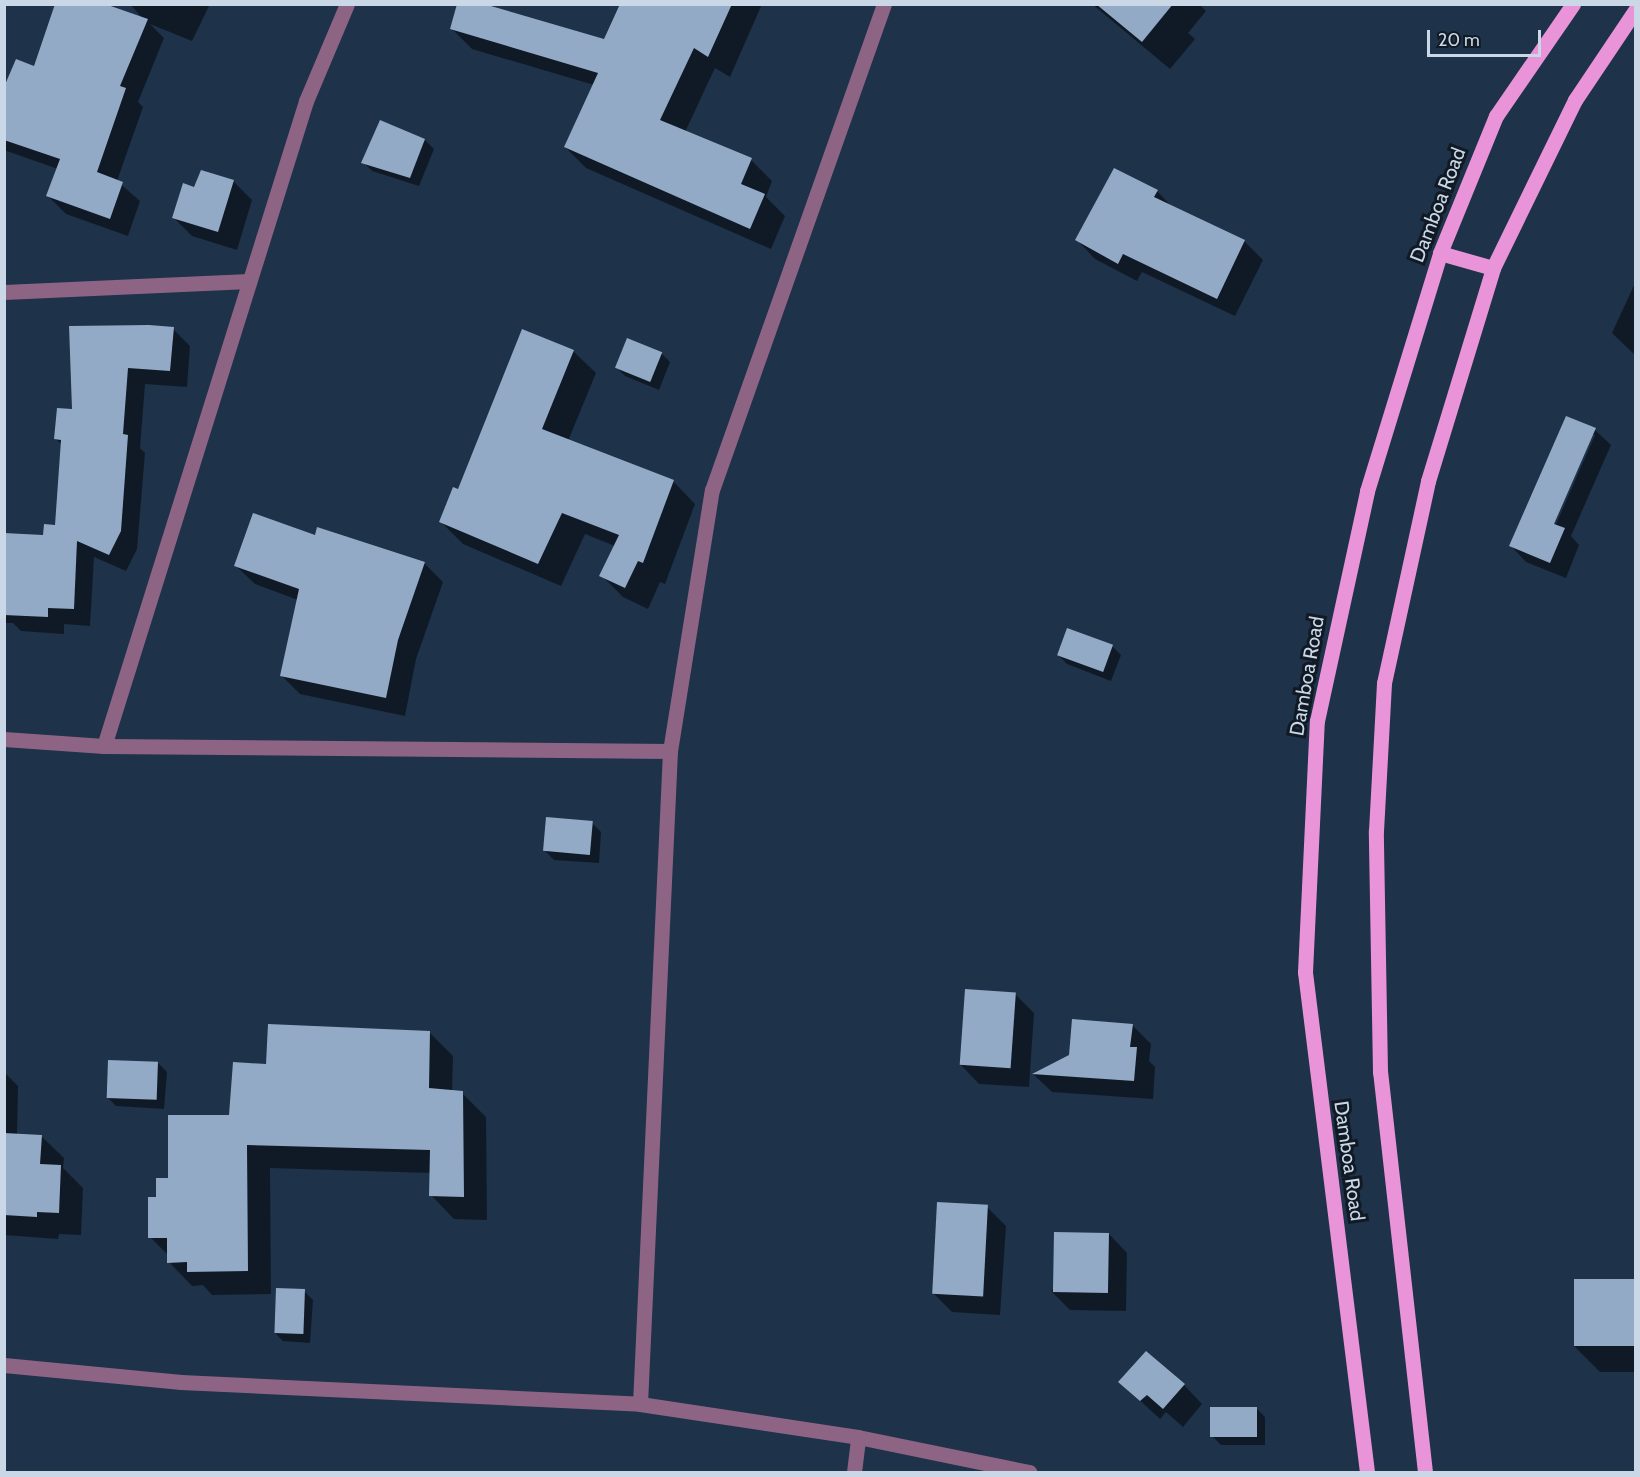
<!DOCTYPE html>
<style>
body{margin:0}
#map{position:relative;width:1640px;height:1477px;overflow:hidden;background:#1e3249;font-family:Cabin,sans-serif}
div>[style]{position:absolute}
.shadow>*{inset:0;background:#0007}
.building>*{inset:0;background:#92aac6;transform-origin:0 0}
.minor>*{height:15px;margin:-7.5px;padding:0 7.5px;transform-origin:7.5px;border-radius:7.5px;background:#8e6485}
.major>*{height:15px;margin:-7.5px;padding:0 7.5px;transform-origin:7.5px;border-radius:7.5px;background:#e994d8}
span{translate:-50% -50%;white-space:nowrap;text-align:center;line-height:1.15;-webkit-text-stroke:6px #111a24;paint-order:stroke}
.street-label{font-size:20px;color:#cad7e6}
.frame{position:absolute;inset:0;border:6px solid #cad7e6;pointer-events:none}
.scale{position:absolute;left:1427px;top:30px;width:114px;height:27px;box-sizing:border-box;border:3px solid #cad7e6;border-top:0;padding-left:8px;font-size:18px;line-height:21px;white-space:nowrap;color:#cad7e6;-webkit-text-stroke:4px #111a24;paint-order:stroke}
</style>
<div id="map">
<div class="shadow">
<div style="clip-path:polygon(130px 4px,210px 4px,192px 41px,150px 24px,164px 38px,138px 102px,143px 107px,117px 181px,140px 201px,128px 236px,66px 214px,48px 196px,58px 169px,4px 150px,4px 91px,34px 68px,144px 20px)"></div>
<div style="clip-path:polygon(622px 4px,762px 4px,730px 77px,715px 68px,685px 132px,751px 160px,772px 181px,766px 197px,785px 216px,771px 249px,586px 168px,565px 147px,594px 85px,472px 49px,451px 28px,605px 41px)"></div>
<div style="clip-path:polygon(1092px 4px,1199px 4px,1206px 11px,1188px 33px,1195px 39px,1170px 69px)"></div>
<div style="clip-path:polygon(380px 122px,425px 140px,434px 149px,419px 186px,372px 171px,363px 162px)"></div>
<div style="clip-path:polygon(233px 181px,252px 200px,237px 250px,192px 236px,174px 218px,195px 188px)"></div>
<div style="clip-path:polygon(1157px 191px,1172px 207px,1244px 241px,1263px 260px,1235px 316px,1142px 272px,1137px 281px,1095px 259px,1077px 240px)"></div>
<div style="clip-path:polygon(1636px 281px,1636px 356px,1612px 333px)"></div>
<div style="clip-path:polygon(173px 329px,190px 346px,187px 387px,145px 384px,140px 448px,145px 453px,137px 549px,126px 571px,94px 557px,90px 626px,64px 624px,64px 634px,21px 631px,13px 623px,4px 623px,4px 535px,45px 537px,56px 527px,62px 445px,56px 439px,73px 410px)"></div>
<div style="clip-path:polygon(573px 351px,596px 373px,568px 441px,673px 481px,695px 504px,665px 584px,660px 582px,648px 609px,623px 597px,601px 575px,615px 546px,585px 534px,561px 586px,463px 544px,441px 522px,459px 491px)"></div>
<div style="clip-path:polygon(661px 353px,670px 362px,659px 390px,625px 376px,616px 367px)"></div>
<div style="clip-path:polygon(evenodd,1595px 430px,1611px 445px,1571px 536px,1579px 545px,1566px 578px,1526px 562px,1511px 546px,1595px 430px,1592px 435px,1595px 435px,1553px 531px,1550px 530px,1592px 435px)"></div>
<div style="clip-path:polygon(316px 537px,424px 563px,443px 582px,416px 659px,405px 716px,300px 694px,282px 676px,298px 600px,255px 584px,236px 566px)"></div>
<div style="clip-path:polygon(1112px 646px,1121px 655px,1111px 681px,1067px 664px,1058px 655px)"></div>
<div style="clip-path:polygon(592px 823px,601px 832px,599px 863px,554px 860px,545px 851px)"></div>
<div style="clip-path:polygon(1015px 994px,1034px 1013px,1029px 1087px,979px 1084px,961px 1065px)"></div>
<div style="clip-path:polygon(1132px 1025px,1151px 1044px,1149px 1061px,1155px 1067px,1153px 1099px,1052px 1092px,1034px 1075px)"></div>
<div style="clip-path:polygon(429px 1032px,453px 1056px,452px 1092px,462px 1093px,486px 1117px,487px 1220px,454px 1219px,431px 1195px,431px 1173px,270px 1168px,271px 1294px,212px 1295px,203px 1285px,192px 1286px,169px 1262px,169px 1256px,150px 1237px,158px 1199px,170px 1180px,231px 1116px,268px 1066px)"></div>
<div style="clip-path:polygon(158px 1063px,167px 1072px,164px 1109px,116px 1106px,107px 1097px)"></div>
<div style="clip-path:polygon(4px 1072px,18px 1086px,17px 1135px,41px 1136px,64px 1158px,63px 1168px,83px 1188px,81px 1235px,59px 1234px,58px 1239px,4px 1235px)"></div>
<div style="clip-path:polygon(987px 1207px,1006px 1226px,1000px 1315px,952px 1312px,933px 1293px)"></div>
<div style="clip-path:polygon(1109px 1234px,1127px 1253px,1126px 1311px,1070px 1310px,1051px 1291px)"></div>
<div style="clip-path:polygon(1575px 1280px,1636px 1281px,1636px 1372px,1600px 1372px,1574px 1346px)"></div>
<div style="clip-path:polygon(304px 1291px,313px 1300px,310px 1343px,283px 1341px,274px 1332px)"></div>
<div style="clip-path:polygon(1120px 1382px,1184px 1385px,1202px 1404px,1183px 1427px,1166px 1412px,1160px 1419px)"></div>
<div style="clip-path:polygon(1256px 1408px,1265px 1417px,1265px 1445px,1221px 1445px,1212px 1436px)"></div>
</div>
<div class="building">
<div style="clip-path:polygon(55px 4px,105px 4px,148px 19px,120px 86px,126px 88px,97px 172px,123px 182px,110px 219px,46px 196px,60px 159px,4px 140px,4px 87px,16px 59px,34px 66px)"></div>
<div style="clip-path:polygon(457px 4px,484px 4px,604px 39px,620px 4px,732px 4px,708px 57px,694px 48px,660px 120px,752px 158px,741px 184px,765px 194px,750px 229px,564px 147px,598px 73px,450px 29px)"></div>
<div style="clip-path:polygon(1096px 4px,1173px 4px,1142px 42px)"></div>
<div style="clip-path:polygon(380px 120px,425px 139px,410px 178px,361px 163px)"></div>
<div style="clip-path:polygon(1114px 168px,1158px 190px,1154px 197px,1245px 240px,1217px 299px,1123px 254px,1118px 264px,1075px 240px)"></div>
<div style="clip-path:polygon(201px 170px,234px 180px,218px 232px,172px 218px,183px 183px,194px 187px)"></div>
<div style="clip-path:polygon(149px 325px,174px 327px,170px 371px,128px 368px,123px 434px,128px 435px,121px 531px,109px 555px,77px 541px,74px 609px,48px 608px,48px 617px,4px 615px,4px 533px,43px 535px,44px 524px,55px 525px,61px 440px,54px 439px,57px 408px,72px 409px,69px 326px)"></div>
<div style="clip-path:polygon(522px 329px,574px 350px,542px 429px,674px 480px,643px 563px,638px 561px,625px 588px,599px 576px,619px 535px,562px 513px,538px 564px,439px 522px,453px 487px,458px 489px)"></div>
<div style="left:627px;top:338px;width:38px;height:32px;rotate:22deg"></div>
<div style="clip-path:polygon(1566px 416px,1596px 428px,1554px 524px,1565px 528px,1550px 563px,1509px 546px)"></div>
<div style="clip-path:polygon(253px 513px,315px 535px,317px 527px,425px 562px,398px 640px,386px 698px,280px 676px,299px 589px,234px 566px)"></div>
<div style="left:1067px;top:628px;width:49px;height:29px;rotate:20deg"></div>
<div style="left:546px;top:817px;width:47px;height:34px;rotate:5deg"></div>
<div style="left:965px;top:989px;width:51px;height:76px;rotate:4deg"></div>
<div style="clip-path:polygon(1072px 1019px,1133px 1024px,1130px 1047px,1137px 1047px,1134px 1081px,1032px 1074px,1069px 1055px)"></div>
<div style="clip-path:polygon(268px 1024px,430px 1031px,429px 1088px,463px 1091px,464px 1197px,429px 1196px,430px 1150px,247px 1145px,248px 1271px,187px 1272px,187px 1262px,167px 1263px,167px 1238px,148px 1238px,148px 1197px,156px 1197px,156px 1178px,168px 1178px,168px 1115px,229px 1115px,233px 1062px,266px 1064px)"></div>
<div style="left:108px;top:1060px;width:50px;height:38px;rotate:2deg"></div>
<div style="clip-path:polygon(4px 1133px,42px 1135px,40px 1164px,61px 1165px,59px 1213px,37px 1212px,37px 1217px,4px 1215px)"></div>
<div style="left:937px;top:1202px;width:51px;height:92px;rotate:3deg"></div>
<div style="left:1054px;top:1232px;width:55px;height:60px;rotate:1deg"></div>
<div style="left:1574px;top:1279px;width:61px;height:67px"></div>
<div style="left:276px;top:1288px;width:29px;height:45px;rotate:2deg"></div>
<div style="clip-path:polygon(1146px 1351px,1185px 1384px,1163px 1409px,1147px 1395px,1140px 1401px,1118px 1382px)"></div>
<div style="left:1210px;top:1407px;width:47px;height:30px"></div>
</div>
<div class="minor">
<div style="left:4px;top:292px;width:245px;rotate:-2.6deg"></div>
<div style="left:4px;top:739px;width:100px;rotate:4deg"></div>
<div style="left:104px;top:746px;width:566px;rotate:0.51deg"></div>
<div style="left:104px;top:746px;width:676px;rotate:-72.61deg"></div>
<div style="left:306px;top:101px;width:105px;rotate:-67.1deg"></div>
<div style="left:4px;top:1365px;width:178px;rotate:5.5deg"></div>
<div style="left:181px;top:1382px;width:460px;rotate:2.7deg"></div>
<div style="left:640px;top:1404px;width:220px;rotate:8.6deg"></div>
<div style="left:858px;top:1437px;width:175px;rotate:11.6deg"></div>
<div style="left:640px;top:1404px;width:654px;rotate:-87.37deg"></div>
<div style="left:670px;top:751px;width:264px;rotate:-80.9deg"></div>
<div style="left:712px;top:490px;width:516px;rotate:-70.51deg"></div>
<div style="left:854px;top:1472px;width:35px;rotate:-83deg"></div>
</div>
<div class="major">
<div style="left:1440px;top:253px;width:55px;rotate:15.8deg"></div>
<div style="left:1367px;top:1472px;width:504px;rotate:-97.07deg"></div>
<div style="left:1305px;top:972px;width:251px;rotate:-87.3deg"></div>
<div style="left:1317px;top:721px;width:235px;rotate:-77.7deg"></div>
<div style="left:1367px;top:491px;width:249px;rotate:-72.9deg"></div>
<div style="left:1440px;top:253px;width:148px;rotate:-67.8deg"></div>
<div style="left:1496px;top:116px;width:136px;rotate:-55.5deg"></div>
<div style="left:1425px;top:1472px;width:403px;rotate:-96.4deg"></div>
<div style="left:1380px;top:1072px;width:241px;rotate:-91deg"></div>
<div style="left:1376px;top:831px;width:148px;rotate:-86.9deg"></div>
<div style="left:1384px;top:683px;width:207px;rotate:-77.7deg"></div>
<div style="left:1428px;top:481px;width:223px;rotate:-73deg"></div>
<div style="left:1493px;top:268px;width:187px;rotate:-64deg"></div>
<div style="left:1575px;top:100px;width:110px;rotate:-56.2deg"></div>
</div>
<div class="street-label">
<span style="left:1438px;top:205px;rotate:-69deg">Damboa Road</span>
<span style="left:1307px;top:676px;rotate:-80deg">Damboa Road</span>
<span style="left:1349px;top:1161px;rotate:82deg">Damboa Road</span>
</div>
<div class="frame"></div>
<div class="scale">20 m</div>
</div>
